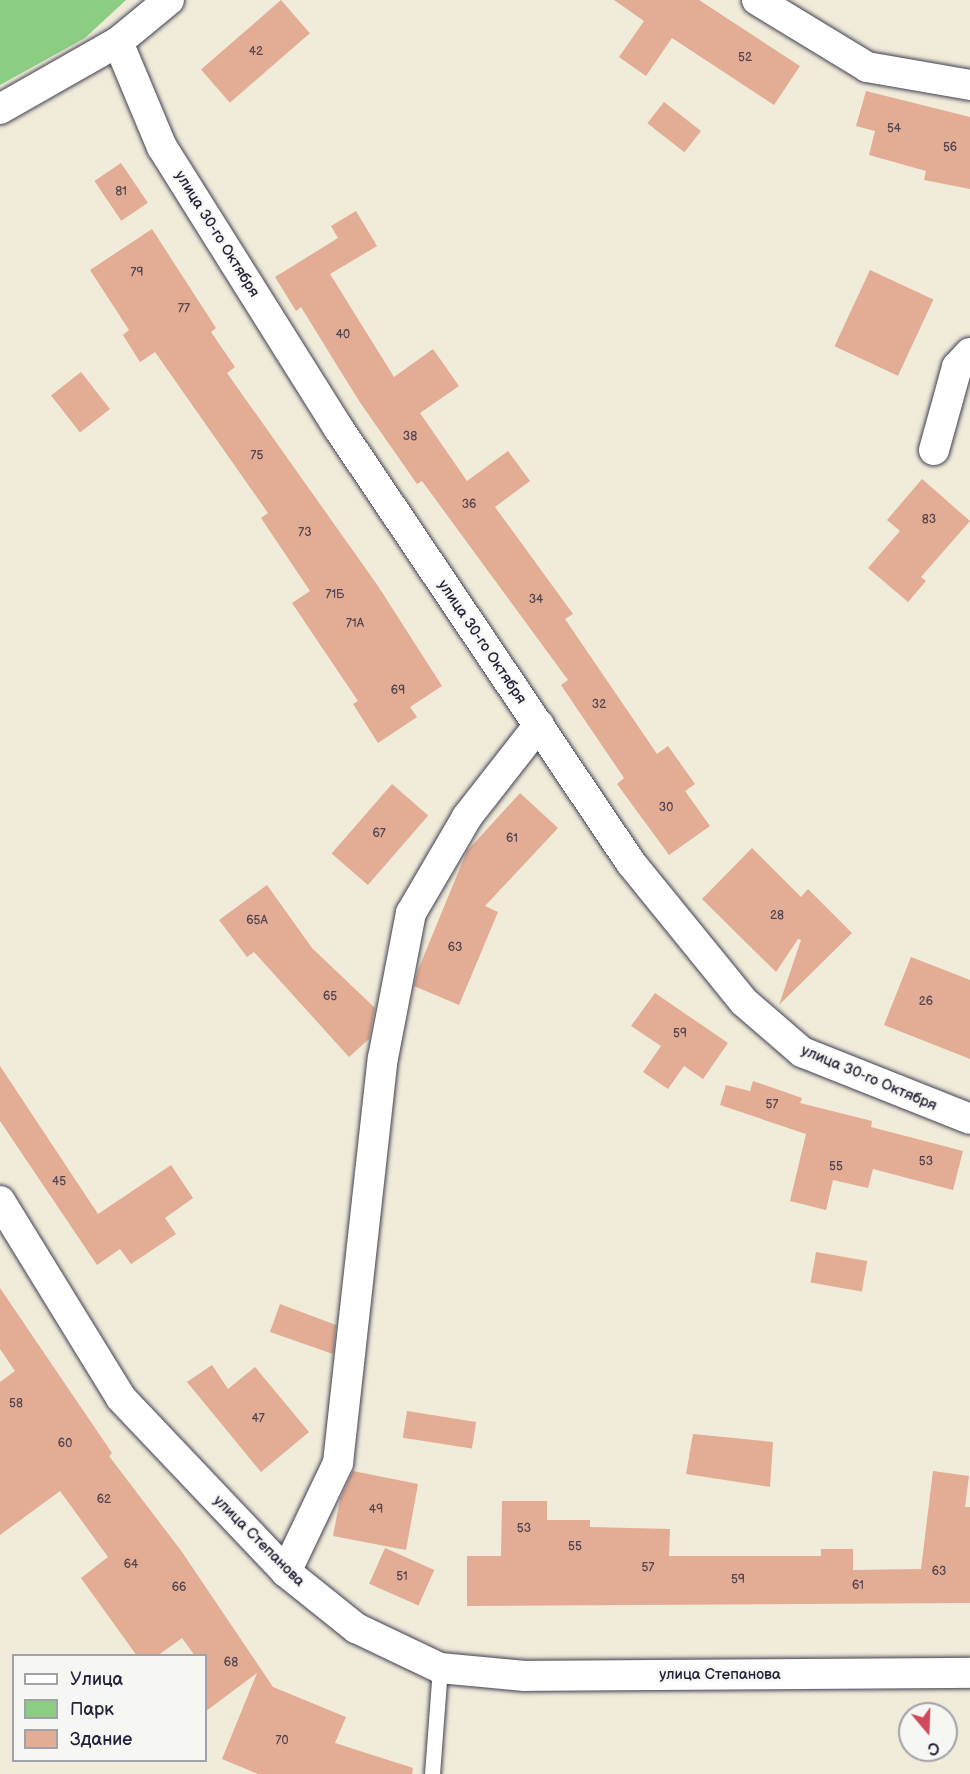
<!DOCTYPE html>
<meta charset="utf-8">
<style>
body{margin:0}
#map{position:relative;width:970px;height:1774px;overflow:hidden;background:#f1ebd9;font-family:"Balsamiq Sans",sans-serif}
div>[style]{position:absolute}
.green>*{inset:0;background:#8ccd84}
.building>*{inset:0;background:#e2ad94;transform-origin:0 0}
.roads{filter:drop-shadow(0 0 2px #414053) drop-shadow(0 0 2px #414053)}
.lane>*{height:15px;margin:-7.5px;padding:0 7.5px;transform-origin:7.5px;border-radius:7.5px;background:#fff}
.street>*{height:30px;margin:-15px;padding:0 15px;transform-origin:15px;border-radius:15px;background:#fff}
span{translate:-50% -50%;white-space:nowrap;text-align:center;line-height:1.15;-webkit-text-stroke:4.5px #f6f6f2;paint-order:stroke}
.number-label{font-size:12px;color:#524551}
.number-label span{-webkit-text-stroke-width:0}
.street-label{font-size:15px;color:#22223b}
.legend{position:absolute;left:12px;top:1654px;width:195px;height:108px;box-sizing:border-box;background:#f6f6f2;border:2px solid #a1a1a9;margin:0;padding:8px 10px;list-style:none;font-size:18px;color:#22223b}
.legend li{display:flex;align-items:center;gap:12px;height:30px}
.legend b{width:30px;border:2px solid #a1a1a9}
.north{position:absolute;left:898px;top:1702px;width:60px;height:60px;box-sizing:border-box;background:#f6f6f2;border:2px solid #a1a1a9;border-radius:50%;rotate:161deg;font-size:16px;font-weight:700;line-height:24px;text-align:center;color:#22223b}
.north::after{content:'';display:block;margin:auto;width:21px;height:27px;background:#d1495b;clip-path:polygon(50% 0,100% 100%,50% 72%,0 100%)}
</style>
<div id="map">
<div class="green">
<div style="clip-path:polygon(0 0,126px 0,85px 38px,0 85px)"></div>
</div>
<div class="building">
<div style="left:281px;top:0;width:44px;height:106px;rotate:49deg"></div>
<div style="clip-path:polygon(614px 0,699px 0,800px 66px,774px 105px,672px 38px,646px 76px,619px 57px,644px 21px)"></div>
<div style="clip-path:polygon(866px 91px,970px 117px,970px 189px,924px 180px,926px 171px,869px 155px,875px 131px,856px 126px)"></div>
<div style="left:664px;top:102px;width:47px;height:27px;rotate:38deg"></div>
<div style="left:121px;top:163px;width:48px;height:32px;rotate:56deg"></div>
<div style="clip-path:polygon(356px 211px,377px 246px,330px 274px,394px 377px,433px 349px,459px 386px,420px 413px,467px 481px,508px 451px,530px 481px,495px 507px,573px 614px,565px 619px,657px 754px,668px 746px,695px 784px,685px 791px,710px 826px,669px 855px,617px 784px,624px 778px,561px 685px,568px 680px,422px 481px,417px 484px,359px 401px,301px 307px,296px 311px,275px 277px,338px 238px,331px 226px)"></div>
<div style="clip-path:polygon(152px 229px,216px 328px,211px 332px,235px 367px,227px 373px,378px 586px,442px 686px,410px 707px,417px 717px,378px 743px,353px 704px,358px 701px,292px 603px,310px 591px,261px 518px,268px 513px,155px 352px,140px 362px,123px 335px,129px 330px,90px 270px)"></div>
<div style="left:870px;top:270px;width:70px;height:84px;rotate:25deg"></div>
<div style="left:81px;top:372px;width:47px;height:38px;rotate:52deg"></div>
<div style="clip-path:polygon(922px 479px,970px 521px,921px 577px,926px 581px,908px 602px,868px 568px,900px 531px,887px 520px)"></div>
<div style="left:392px;top:784px;width:48px;height:92px;rotate:41deg"></div>
<div style="clip-path:polygon(520px 793px,558px 828px,485px 906px,498px 912px,459px 1005px,414px 986px,418px 970px,467px 851px)"></div>
<div style="clip-path:polygon(752px 848px,801px 897px,808px 889px,852px 933px,779px 1005px,801px 940px,798px 939px,776px 972px,702px 899px)"></div>
<div style="clip-path:polygon(267px 885px,312px 948px,375px 1008px,369px 1039px,349px 1057px,254px 952px,247px 957px,219px 920px)"></div>
<div style="clip-path:polygon(911px 957px,970px 980px,970px 1059px,884px 1025px)"></div>
<div style="clip-path:polygon(655px 993px,728px 1043px,703px 1079px,684px 1066px,668px 1089px,643px 1072px,661px 1046px,631px 1026px)"></div>
<div style="clip-path:polygon(0 1066px,98px 1214px,171px 1165px,193px 1198px,165px 1218px,176px 1234px,131px 1264px,120px 1249px,97px 1265px,0 1121px)"></div>
<div style="clip-path:polygon(753px 1081px,802px 1098px,800px 1103px,872px 1121px,871px 1127px,963px 1151px,953px 1190px,873px 1169px,868px 1188px,833px 1180px,826px 1210px,790px 1201px,806px 1134px,720px 1105px,726px 1085px,750px 1091px)"></div>
<div style="left:816px;top:1252px;width:52px;height:31px;rotate:10deg"></div>
<div style="clip-path:polygon(0 1288px,112px 1453px,109px 1456px,182px 1552px,273px 1687px,346px 1717px,335px 1743px,413px 1768px,412px 1774px,258px 1774px,222px 1759px,257px 1673px,206px 1711px,206px 1656px,195px 1656px,182px 1638px,157px 1656px,137px 1656px,81px 1578px,108px 1557px,60px 1491px,0 1535px,0 1382px,15px 1371px,0 1349px)"></div>
<div style="clip-path:polygon(280px 1304px,336px 1325px,333px 1354px,270px 1332px)"></div>
<div style="clip-path:polygon(212px 1365px,228px 1389px,255px 1367px,309px 1432px,261px 1472px,187px 1382px)"></div>
<div style="left:407px;top:1411px;width:70px;height:27px;rotate:9deg"></div>
<div style="clip-path:polygon(693px 1434px,773px 1442px,770px 1487px,686px 1474px)"></div>
<div style="clip-path:polygon(353px 1471px,418px 1484px,406px 1550px,333px 1536px,340px 1499px)"></div>
<div style="clip-path:polygon(933px 1471px,969px 1476px,965px 1507px,970px 1507px,970px 1603px,467px 1606px,467px 1556px,501px 1556px,502px 1501px,547px 1501px,547px 1520px,590px 1520px,590px 1527px,670px 1529px,669px 1556px,821px 1556px,821px 1549px,853px 1549px,853px 1570px,921px 1569px)"></div>
<div style="left:385px;top:1548px;width:54px;height:39px;rotate:24deg"></div>
</div>
<div class="roads">
<div class="lane">
<div style="left:432px;top:1774px;width:106px;rotate:-85.7deg"></div>
</div>
<div class="street">
<div style="left:757px;top:0;width:129px;rotate:31.3deg"></div>
<div style="left:867px;top:67px;width:105px;rotate:9.9deg"></div>
<div style="left:118px;top:42px;width:114px;rotate:67.3deg"></div>
<div style="left:162px;top:147px;width:333px;rotate:57.9deg"></div>
<div style="left:339px;top:429px;width:523px;rotate:56.07deg"></div>
<div style="left:631px;top:863px;width:179px;rotate:50.9deg"></div>
<div style="left:744px;top:1002px;width:77px;rotate:40.8deg"></div>
<div style="left:802px;top:1052px;width:181px;rotate:21.7deg"></div>
<div style="left:0;top:109px;width:136px;rotate:-29.6deg"></div>
<div style="left:118px;top:42px;width:66px;rotate:-39.5deg"></div>
<div style="left:934px;top:450px;width:86px;rotate:-74.5deg"></div>
<div style="left:957px;top:367px;width:19px;rotate:-47deg"></div>
<div style="left:0;top:1201px;width:231px;rotate:58.4deg"></div>
<div style="left:121px;top:1398px;width:240px;rotate:46.5deg"></div>
<div style="left:286px;top:1572px;width:90px;rotate:38.7deg"></div>
<div style="left:356px;top:1628px;width:93px;rotate:25.5deg"></div>
<div style="left:440px;top:1668px;width:85px;rotate:5.4deg"></div>
<div style="left:525px;top:1676px;width:445px;rotate:-0.4deg"></div>
<div style="left:286px;top:1572px;width:121px;rotate:-64.5deg"></div>
<div style="left:338px;top:1463px;width:407px;rotate:-83.7deg"></div>
<div style="left:383px;top:1058px;width:148px;rotate:-79.1deg"></div>
<div style="left:411px;top:913px;width:111px;rotate:-59.7deg"></div>
<div style="left:467px;top:817px;width:117px;rotate:-52deg"></div>
</div>
</div>
<div class="number-label">
<span style="left:256px;top:52px">42</span>
<span style="left:745px;top:58px">52</span>
<span style="left:894px;top:129px">54</span>
<span style="left:950px;top:148px">56</span>
<span style="left:121px;top:192px">81</span>
<span style="left:137px;top:273px">79</span>
<span style="left:184px;top:309px">77</span>
<span style="left:343px;top:335px">40</span>
<span style="left:410px;top:437px">38</span>
<span style="left:257px;top:456px">75</span>
<span style="left:469px;top:505px">36</span>
<span style="left:929px;top:520px">83</span>
<span style="left:305px;top:533px">73</span>
<span style="left:335px;top:595px">71Б</span>
<span style="left:536px;top:600px">34</span>
<span style="left:355px;top:624px">71А</span>
<span style="left:398px;top:691px">69</span>
<span style="left:599px;top:705px">32</span>
<span style="left:666px;top:808px">30</span>
<span style="left:379px;top:834px">67</span>
<span style="left:512px;top:839px">61</span>
<span style="left:777px;top:916px">28</span>
<span style="left:257px;top:921px">65А</span>
<span style="left:455px;top:948px">63</span>
<span style="left:330px;top:997px">65</span>
<span style="left:926px;top:1002px">26</span>
<span style="left:680px;top:1034px">59</span>
<span style="left:772px;top:1105px">57</span>
<span style="left:926px;top:1162px">53</span>
<span style="left:836px;top:1167px">55</span>
<span style="left:59px;top:1182px">45</span>
<span style="left:16px;top:1404px">58</span>
<span style="left:258px;top:1419px">47</span>
<span style="left:65px;top:1444px">60</span>
<span style="left:104px;top:1500px">62</span>
<span style="left:376px;top:1510px">49</span>
<span style="left:524px;top:1529px">53</span>
<span style="left:575px;top:1547px">55</span>
<span style="left:131px;top:1565px">64</span>
<span style="left:648px;top:1568px">57</span>
<span style="left:939px;top:1572px">63</span>
<span style="left:402px;top:1577px">51</span>
<span style="left:738px;top:1580px">59</span>
<span style="left:858px;top:1586px">61</span>
<span style="left:179px;top:1588px">66</span>
<span style="left:231px;top:1663px">68</span>
<span style="left:282px;top:1741px">70</span>
</div>
<div class="street-label">
<span style="left:217px;top:234px;rotate:58deg">улица 30-го Октября</span>
<span style="left:482px;top:642px;rotate:56deg">улица 30-го Октября</span>
<span style="left:869px;top:1078px;rotate:23deg">улица 30-го Октября</span>
<span style="left:259px;top:1541px;rotate:45deg">улица Степанова</span>
<span style="left:720px;top:1675px">улица Степанова</span>
</div>
<ul class="legend">
<li><b style="height:8px;background:#fff"></b>Улица</li>
<li><b style="height:16px;background:#8ccd84"></b>Парк</li>
<li><b style="height:16px;background:#e2ad94"></b>Здание</li>
</ul>
<div class="north">С</div>
</div>
